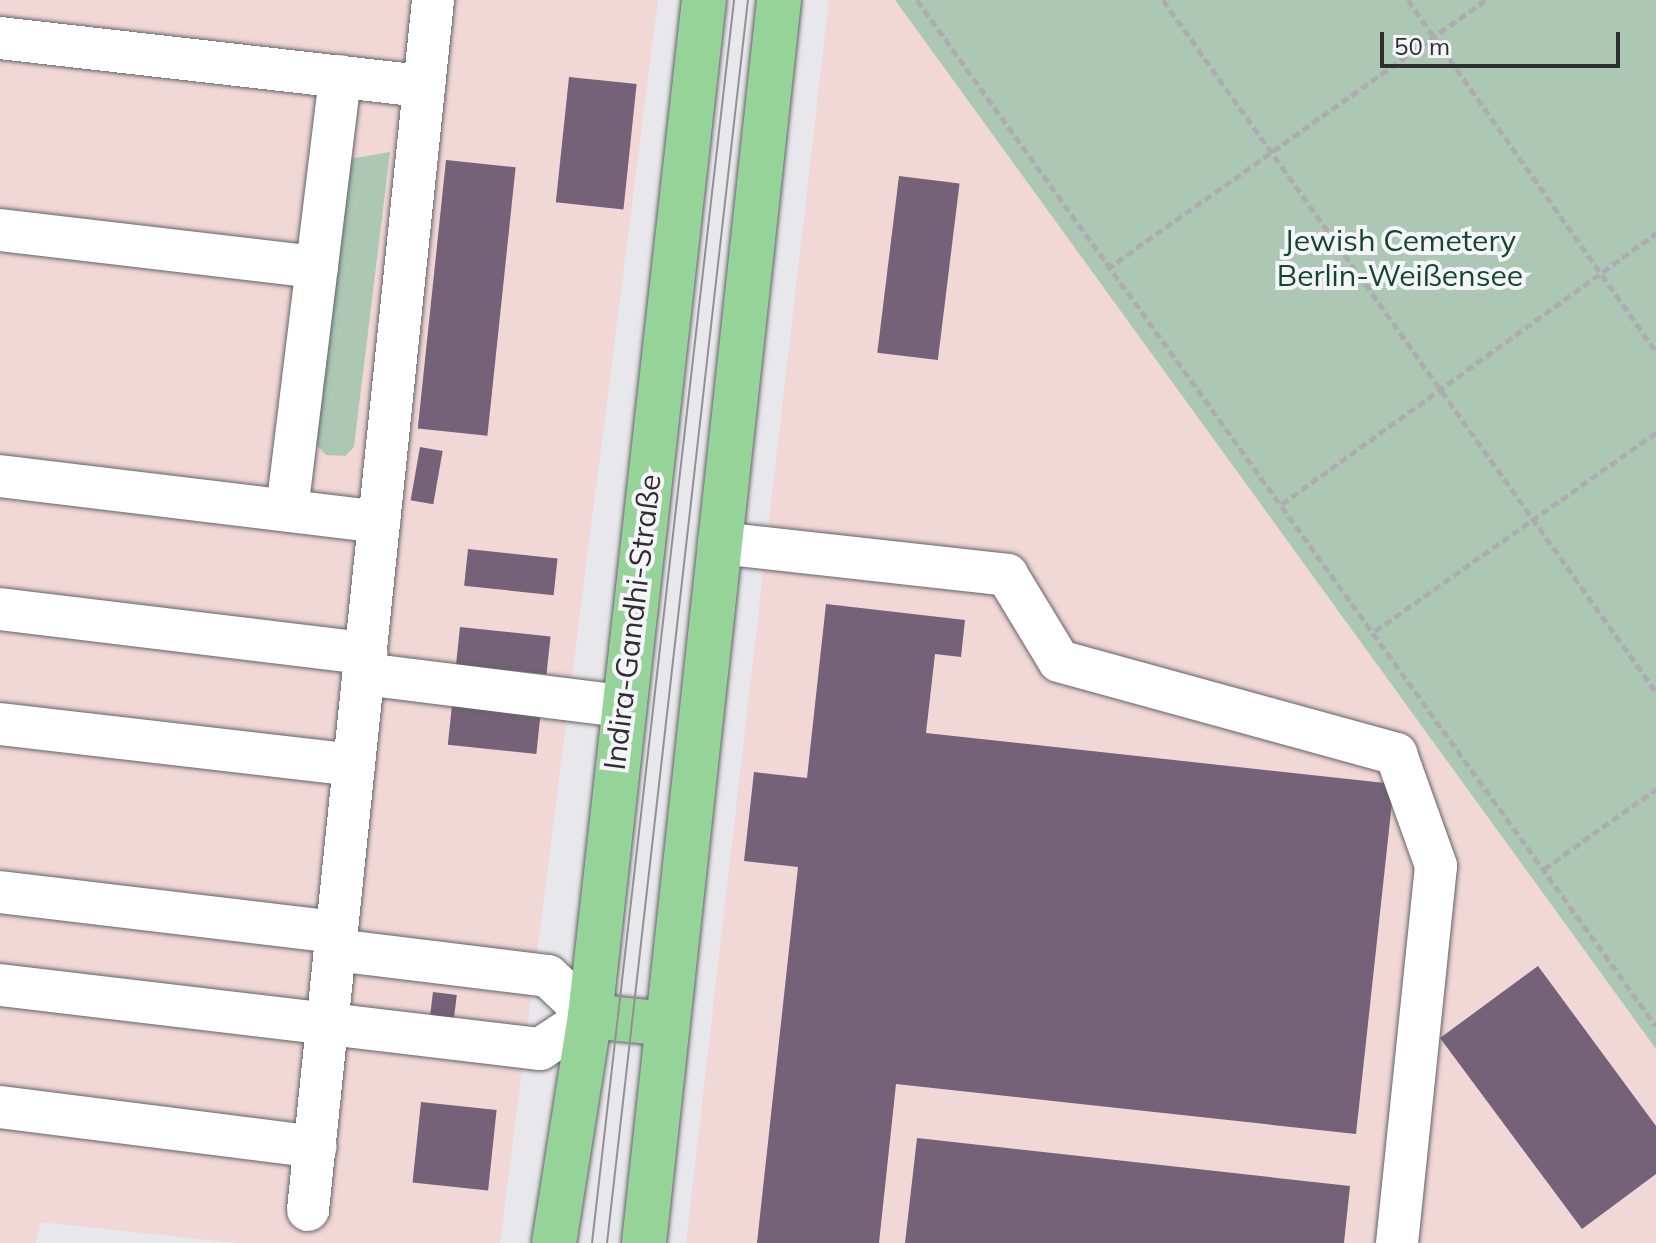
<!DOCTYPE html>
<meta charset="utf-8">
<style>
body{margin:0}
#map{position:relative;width:1656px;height:1243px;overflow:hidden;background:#e7e7ec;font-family:Mulish,sans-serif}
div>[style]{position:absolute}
.industrial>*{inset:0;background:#f1d7d6}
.green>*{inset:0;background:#acc8b5}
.building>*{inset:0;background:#756178;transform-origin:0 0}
.path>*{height:5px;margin-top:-2.5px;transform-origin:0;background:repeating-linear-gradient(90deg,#adadb1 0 8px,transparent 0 12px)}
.roads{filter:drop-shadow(0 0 2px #636367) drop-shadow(0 0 2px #636367)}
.minor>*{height:42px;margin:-21px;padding:0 21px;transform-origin:21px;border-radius:21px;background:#fff}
.major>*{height:44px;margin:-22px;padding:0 22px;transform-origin:22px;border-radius:22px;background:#96d399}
.tram>*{height:2px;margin:-1px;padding:0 1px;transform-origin:1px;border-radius:1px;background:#919195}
span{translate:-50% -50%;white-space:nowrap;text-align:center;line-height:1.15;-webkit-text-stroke:8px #f5f4f9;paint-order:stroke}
.park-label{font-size:30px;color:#13472c}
.street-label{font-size:30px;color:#2e2e30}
.scale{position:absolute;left:1380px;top:32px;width:240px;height:36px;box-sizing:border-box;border:4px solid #2e2e30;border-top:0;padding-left:10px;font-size:24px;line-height:28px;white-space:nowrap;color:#2e2e30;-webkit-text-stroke:6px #f5f4f9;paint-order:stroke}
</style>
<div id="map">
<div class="industrial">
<div style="clip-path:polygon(0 0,658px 0,500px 1243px,237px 1243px,40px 1222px,36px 1243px,0 1243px)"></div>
<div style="clip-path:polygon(829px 0,895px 0,1656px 1049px,1656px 1243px,686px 1243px)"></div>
</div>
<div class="green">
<div style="clip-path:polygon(895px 0,1656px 0,1656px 1049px)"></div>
<div style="clip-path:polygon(390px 152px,354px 447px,345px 456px,326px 455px,311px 439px,343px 160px)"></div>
</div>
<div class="building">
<div style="left:569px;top:77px;width:68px;height:126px;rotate:6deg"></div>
<div style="left:446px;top:160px;width:70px;height:270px;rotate:6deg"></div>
<div style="left:899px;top:176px;width:61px;height:178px;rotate:7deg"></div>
<div style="left:420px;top:447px;width:23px;height:54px;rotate:10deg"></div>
<div style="left:468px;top:549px;width:90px;height:37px;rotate:6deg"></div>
<div style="clip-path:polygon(826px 604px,965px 620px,961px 657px,935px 654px,926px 733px,1394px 784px,1356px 1134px,896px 1084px,879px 1243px,757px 1243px,798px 867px,744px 861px,754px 772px,807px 778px)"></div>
<div style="left:460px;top:627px;width:91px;height:38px;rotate:6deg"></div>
<div style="left:452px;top:705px;width:89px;height:40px;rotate:6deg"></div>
<div style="clip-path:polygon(1538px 966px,1656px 1126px,1656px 1174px,1582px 1229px,1440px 1038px)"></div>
<div style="left:433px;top:992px;width:24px;height:24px;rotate:7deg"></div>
<div style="left:421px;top:1102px;width:76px;height:81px;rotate:6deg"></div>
<div style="clip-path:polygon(917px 1138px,1350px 1186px,1344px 1243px,905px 1243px)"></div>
</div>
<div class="path">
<div style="left:917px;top:0;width:1264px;rotate:54.24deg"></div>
<div style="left:1163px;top:0;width:850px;rotate:54.53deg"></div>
<div style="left:1408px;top:0;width:431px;rotate:54.8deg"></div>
<div style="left:1107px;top:269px;width:465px;rotate:-35.4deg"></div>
<div style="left:1282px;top:504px;width:462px;rotate:-35.9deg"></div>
<div style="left:1375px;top:631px;width:344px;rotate:-35.2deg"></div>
<div style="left:1544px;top:869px;width:138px;rotate:-35.5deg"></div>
</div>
<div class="roads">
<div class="minor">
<div style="left:0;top:38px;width:427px;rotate:6.5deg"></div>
<div style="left:0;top:230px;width:319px;rotate:6.7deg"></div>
<div style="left:0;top:476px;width:382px;rotate:6.9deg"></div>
<div style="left:287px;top:510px;width:437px;rotate:-83deg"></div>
<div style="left:719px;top:543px;width:290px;rotate:6.3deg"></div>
<div style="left:1007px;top:575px;width:100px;rotate:58.8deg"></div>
<div style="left:1059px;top:661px;width:350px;rotate:15.4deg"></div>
<div style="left:1396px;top:754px;width:119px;rotate:70.3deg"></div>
<div style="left:1436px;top:866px;width:379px;rotate:95.9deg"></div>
<div style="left:0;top:609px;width:369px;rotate:6.9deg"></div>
<div style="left:364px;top:674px;width:259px;rotate:7.1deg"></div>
<div style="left:0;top:724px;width:356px;rotate:6.6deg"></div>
<div style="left:0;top:892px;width:339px;rotate:6.8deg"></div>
<div style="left:0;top:985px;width:544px;rotate:6.76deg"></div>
<div style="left:540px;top:1049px;width:60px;rotate:-33.4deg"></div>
<div style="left:590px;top:1016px;width:58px;rotate:-136.4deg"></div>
<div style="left:548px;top:976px;width:215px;rotate:-173deg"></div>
<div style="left:0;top:1107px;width:318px;rotate:7.2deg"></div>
<div style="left:308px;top:1210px;width:1216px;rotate:-84.1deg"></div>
</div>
<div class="major">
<div style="left:590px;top:1016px;width:77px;rotate:5.9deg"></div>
<div style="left:554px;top:1243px;width:230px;rotate:-81deg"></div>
<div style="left:590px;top:1016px;width:1022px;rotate:-83.6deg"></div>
<div style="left:644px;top:1243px;width:1250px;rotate:-83.8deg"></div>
</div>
</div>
<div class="tram">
<div style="left:592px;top:1243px;width:1251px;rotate:-83.48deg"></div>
<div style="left:607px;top:1243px;width:1251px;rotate:-83.53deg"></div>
</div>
<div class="park-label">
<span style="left:1400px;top:257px">Jewish Cemetery<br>Berlin-Weißensee</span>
</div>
<div class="street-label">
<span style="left:632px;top:622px;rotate:-83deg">Indira-Gandhi-Straße</span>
</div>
<div class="scale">50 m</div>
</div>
